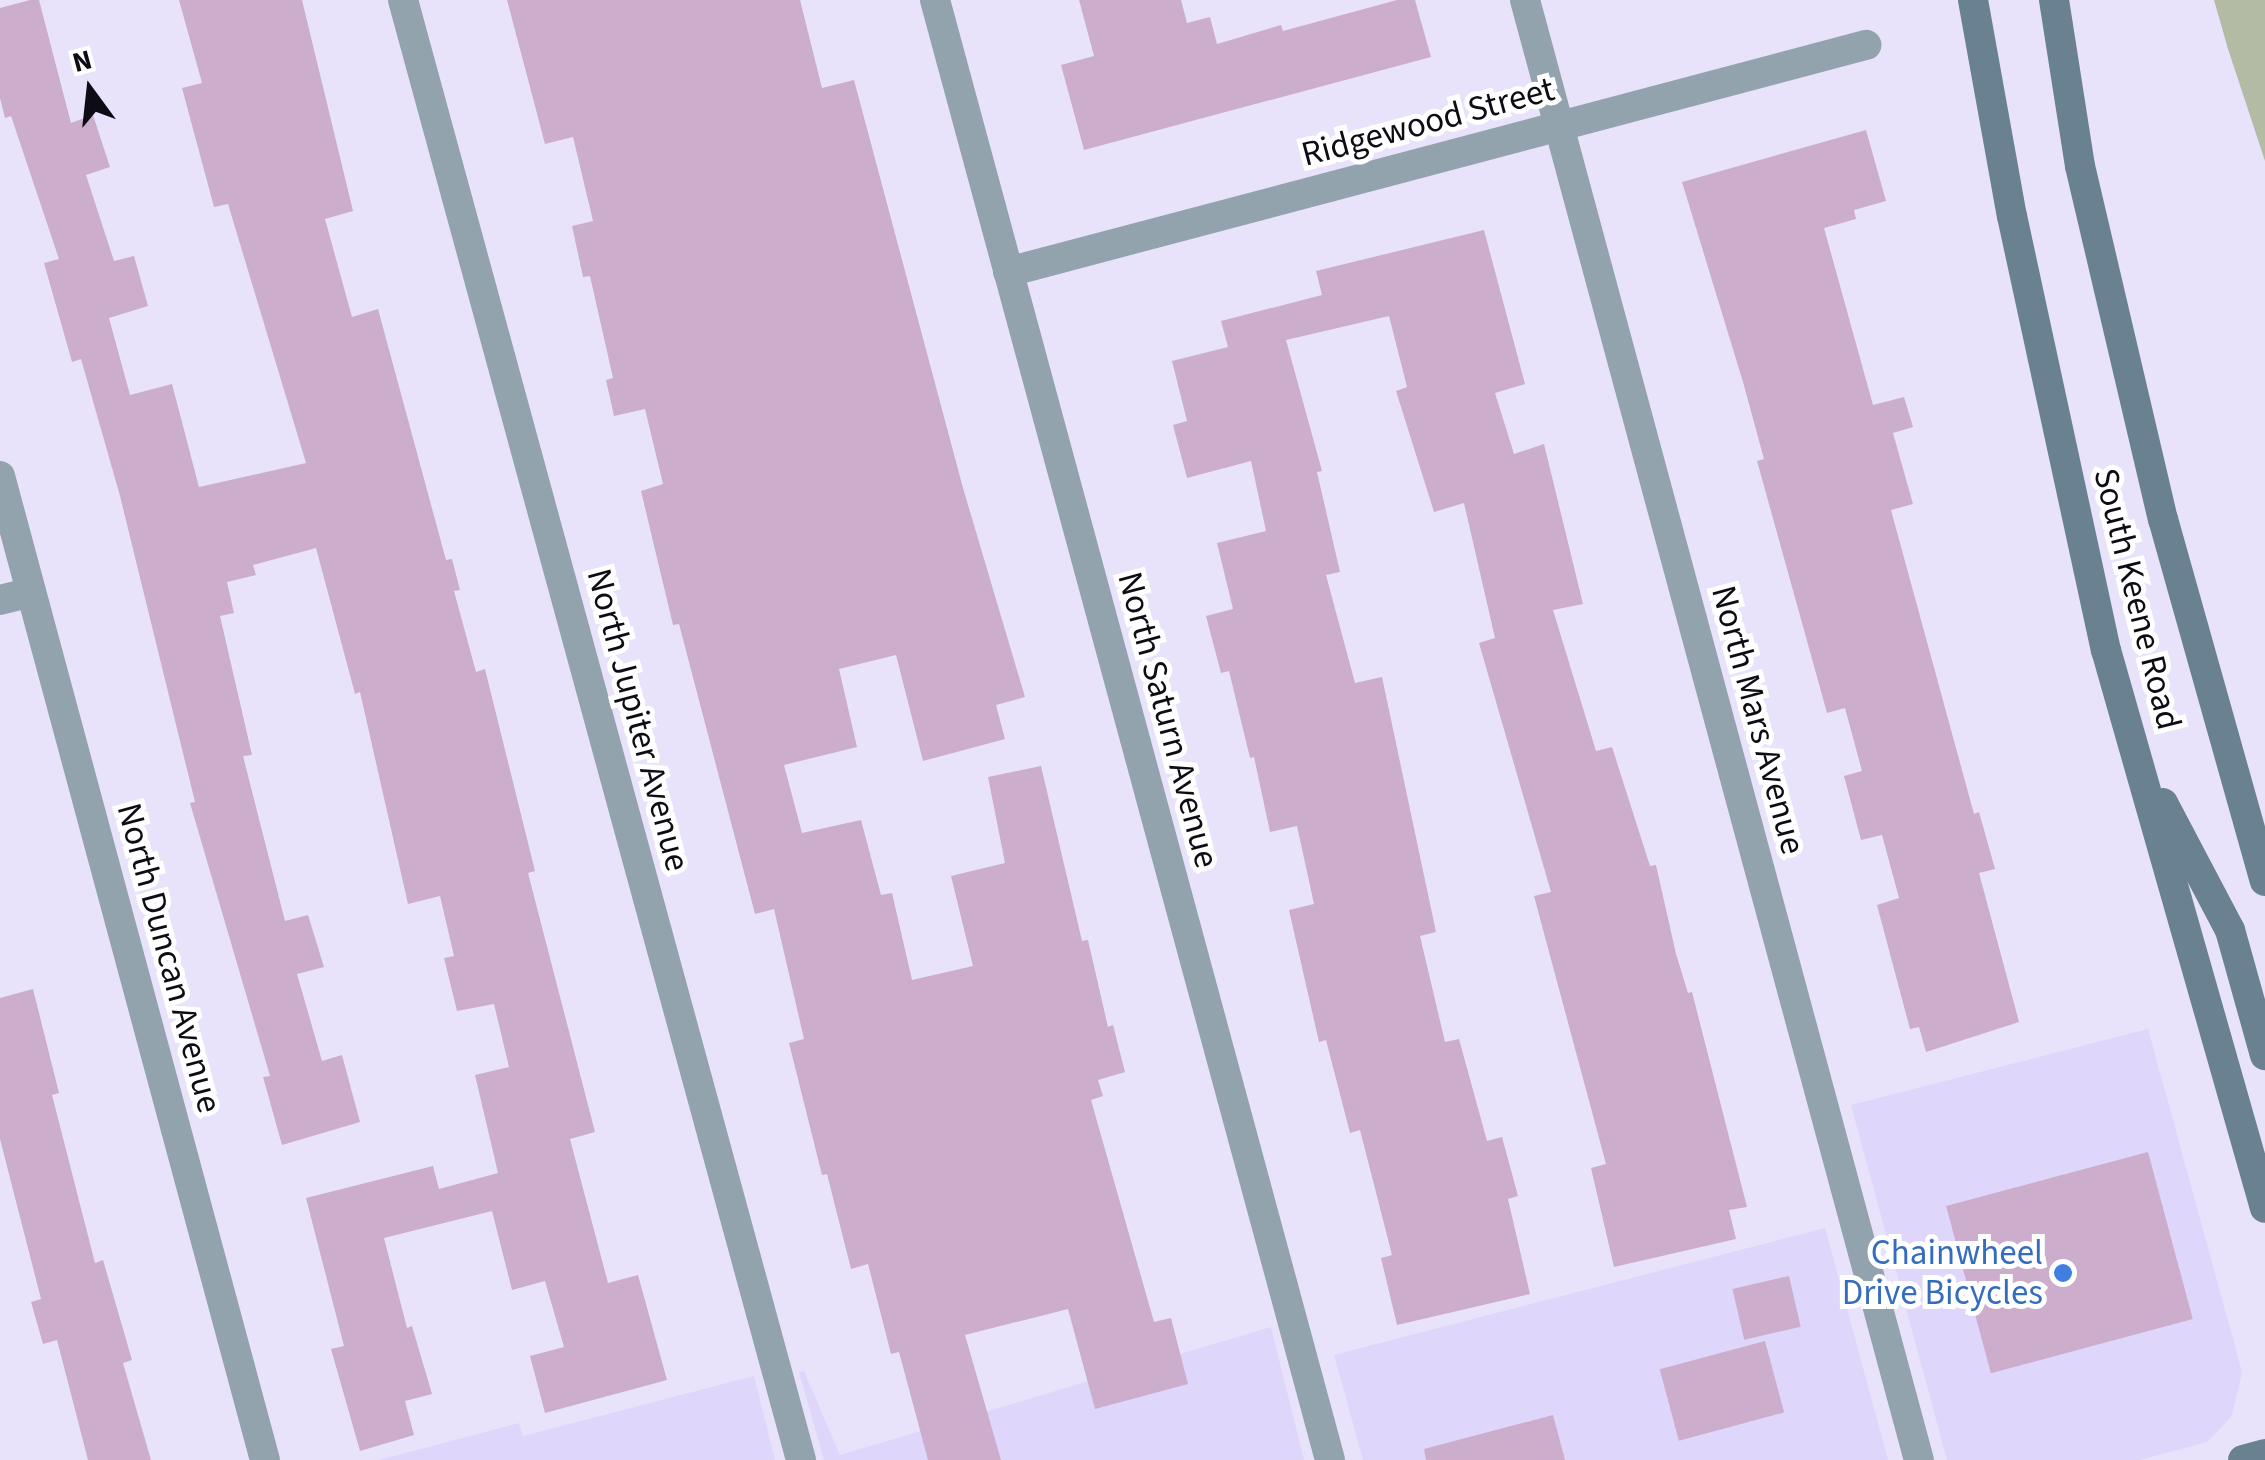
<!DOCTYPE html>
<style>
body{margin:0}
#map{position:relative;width:2265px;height:1460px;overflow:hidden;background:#e8e3fb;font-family:"Source Sans 3",sans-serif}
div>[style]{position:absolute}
.built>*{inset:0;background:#ded6fb}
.green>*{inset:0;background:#b3bba4}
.building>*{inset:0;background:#ccadcc;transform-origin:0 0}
.minor>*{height:30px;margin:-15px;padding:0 15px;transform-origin:15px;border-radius:15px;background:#92a3ad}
.tertiary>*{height:30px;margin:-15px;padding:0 15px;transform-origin:15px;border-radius:15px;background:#92a3ad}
.secondary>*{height:30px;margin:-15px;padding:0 15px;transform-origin:15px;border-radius:15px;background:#698191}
.dots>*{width:28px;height:28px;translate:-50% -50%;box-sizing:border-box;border:5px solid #fff;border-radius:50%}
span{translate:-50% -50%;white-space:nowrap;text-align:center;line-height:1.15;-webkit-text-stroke:10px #fff;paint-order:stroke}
.street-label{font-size:35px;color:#0d0b14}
.shop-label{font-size:35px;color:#366cbe}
.right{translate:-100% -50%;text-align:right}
.north{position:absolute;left:40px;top:40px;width:100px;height:100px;-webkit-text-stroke:8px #fff;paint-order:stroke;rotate:345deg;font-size:28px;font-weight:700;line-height:40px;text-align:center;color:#0d0b14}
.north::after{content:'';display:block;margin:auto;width:35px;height:45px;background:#0d0b14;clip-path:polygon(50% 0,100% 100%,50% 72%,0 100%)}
</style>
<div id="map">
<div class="built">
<div style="clip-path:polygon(2148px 1029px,2242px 1372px,2232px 1416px,2207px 1442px,2140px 1460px,1947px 1460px,1851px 1105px)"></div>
<div style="clip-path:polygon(1825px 1228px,1888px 1460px,1363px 1460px,1334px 1355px)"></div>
<div style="clip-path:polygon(1271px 1327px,1304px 1460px,824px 1460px,799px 1372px,804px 1371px,840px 1455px)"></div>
<div style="clip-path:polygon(754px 1376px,775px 1460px,379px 1460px,519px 1423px,523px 1436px)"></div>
</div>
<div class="green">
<div style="clip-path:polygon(2214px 0,2265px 0,2265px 161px,2228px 49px)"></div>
</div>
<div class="building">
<div style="clip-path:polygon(30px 0,39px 0,71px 123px,93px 115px,110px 167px,86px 175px,114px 261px,134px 256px,148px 306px,109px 318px,130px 395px,172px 384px,199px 487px,306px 463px,228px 204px,214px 207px,182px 88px,202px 83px,179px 0,302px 0,353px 211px,325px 219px,352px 317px,378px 309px,446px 560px,452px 559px,460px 590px,454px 591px,476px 672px,485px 669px,535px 871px,528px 873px,595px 1132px,570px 1139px,608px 1283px,638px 1275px,667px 1380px,545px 1413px,530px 1356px,564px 1347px,545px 1281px,512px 1290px,492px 1211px,384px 1238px,407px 1328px,412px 1326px,432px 1394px,405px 1401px,414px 1435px,360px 1451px,331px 1349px,344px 1346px,306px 1198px,433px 1166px,439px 1189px,498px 1173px,475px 1075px,509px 1067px,494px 1004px,457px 1011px,444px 958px,454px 956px,440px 896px,408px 904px,360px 692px,355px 694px,316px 548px,253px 565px,256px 575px,227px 582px,234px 613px,220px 616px,252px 755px,243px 756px,285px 921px,308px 915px,324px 967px,297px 974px,322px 1061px,342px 1055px,360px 1122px,282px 1145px,263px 1077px,270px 1076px,190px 803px,195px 802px,120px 496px,81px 359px,72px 362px,44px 263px,59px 259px,11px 116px,5px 118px,0 98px,0 8px)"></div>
<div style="clip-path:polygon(507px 0,800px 0,822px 88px,854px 80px,963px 488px,1025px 697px,996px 705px,1005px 739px,923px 761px,896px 655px,839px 669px,857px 747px,784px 765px,802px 833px,861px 820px,881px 895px,892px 893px,912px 980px,973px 966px,951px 876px,1005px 863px,988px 777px,1041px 766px,1082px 941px,1088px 940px,1108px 1027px,1113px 1025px,1125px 1072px,1098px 1080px,1103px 1096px,1091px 1100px,1154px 1322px,1171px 1318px,1188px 1384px,1095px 1409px,1068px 1309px,965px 1335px,1001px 1460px,928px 1460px,899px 1352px,891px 1354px,868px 1264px,851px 1269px,827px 1174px,822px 1175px,789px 1043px,804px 1039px,774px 909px,755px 914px,679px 624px,673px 625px,641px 491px,663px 484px,645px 409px,614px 416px,606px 380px,613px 378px,590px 276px,583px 277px,572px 226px,593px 221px,573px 137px,545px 144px)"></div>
<div style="clip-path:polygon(1079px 0,1181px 0,1187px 23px,1210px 17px,1217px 44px,1281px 25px,1283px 31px,1397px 0,1415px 0,1431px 57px,1084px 150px,1061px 65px,1094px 56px)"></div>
<div style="clip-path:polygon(1866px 130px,1886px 201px,1854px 210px,1856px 219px,1824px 228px,1873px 405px,1904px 397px,1913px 427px,1893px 433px,1913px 504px,1891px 510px,1974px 814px,1979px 812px,1995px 869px,1979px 873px,2019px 1022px,1926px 1052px,1919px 1027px,1910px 1029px,1877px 905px,1899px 898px,1882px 835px,1861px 840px,1844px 776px,1862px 771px,1845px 708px,1827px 713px,1757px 461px,1764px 459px,1743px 382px,1682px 182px)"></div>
<div style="clip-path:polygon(1484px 230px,1525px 384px,1495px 393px,1514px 454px,1544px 444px,1583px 604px,1553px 610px,1596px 751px,1612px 747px,1650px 866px,1656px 865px,1676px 954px,1688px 993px,1692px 992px,1747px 1207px,1729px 1210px,1736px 1239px,1614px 1267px,1591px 1168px,1606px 1164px,1534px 896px,1551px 892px,1479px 643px,1495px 638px,1464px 503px,1434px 512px,1396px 391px,1407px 387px,1389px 316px,1286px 340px,1322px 471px,1317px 472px,1340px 572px,1326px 575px,1355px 683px,1382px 677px,1436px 932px,1420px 936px,1445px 1042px,1459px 1039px,1487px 1141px,1502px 1137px,1518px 1196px,1508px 1199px,1530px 1294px,1397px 1325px,1381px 1258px,1392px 1255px,1360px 1130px,1350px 1133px,1326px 1040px,1319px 1042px,1289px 910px,1314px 904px,1297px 826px,1270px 832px,1254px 757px,1250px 758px,1229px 671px,1221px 673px,1206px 616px,1233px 609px,1217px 543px,1266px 531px,1251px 461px,1187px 478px,1173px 425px,1187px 421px,1172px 361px,1228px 347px,1221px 321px,1322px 295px,1316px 271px)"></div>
<div style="clip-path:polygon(33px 989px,59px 1093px,52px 1095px,95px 1263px,103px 1260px,132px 1360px,123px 1363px,151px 1460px,88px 1460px,57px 1340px,43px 1344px,31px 1302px,41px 1299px,0 1139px,0 998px)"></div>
<div style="left:2148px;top:1152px;width:173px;height:209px;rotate:75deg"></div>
<div style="left:1789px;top:1276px;width:52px;height:58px;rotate:77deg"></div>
<div style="left:1765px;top:1341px;width:74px;height:109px;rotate:75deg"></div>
<div style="clip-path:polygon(1553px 1415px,1565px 1460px,1426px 1460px,1424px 1449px)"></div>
</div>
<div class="minor">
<div style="left:403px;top:0;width:1513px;rotate:74.75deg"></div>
<div style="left:1525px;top:0;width:1512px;rotate:74.9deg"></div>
<div style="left:1008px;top:272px;width:888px;rotate:-14.82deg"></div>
<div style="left:0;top:476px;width:1019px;rotate:74.93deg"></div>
<div style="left:0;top:600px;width:32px;rotate:-14deg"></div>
</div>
<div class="tertiary">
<div style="left:935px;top:0;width:1512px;rotate:74.86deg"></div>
</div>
<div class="secondary">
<div style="left:1973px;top:0;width:219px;rotate:79.8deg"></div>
<div style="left:2012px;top:216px;width:444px;rotate:77.8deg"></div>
<div style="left:2106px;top:650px;width:580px;rotate:74.1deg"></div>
<div style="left:2054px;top:0;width:168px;rotate:81.1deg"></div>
<div style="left:2080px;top:166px;width:363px;rotate:76.8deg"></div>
<div style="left:2163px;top:519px;width:376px;rotate:74.3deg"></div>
<div style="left:2163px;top:803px;width:144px;rotate:62.2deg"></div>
<div style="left:2230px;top:930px;width:130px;rotate:74.4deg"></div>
<div style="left:2243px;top:1460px;width:23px;rotate:-15deg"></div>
</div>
<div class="dots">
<div style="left:2063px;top:1273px;background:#3f7fe0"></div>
</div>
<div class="street-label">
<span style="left:1428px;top:122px;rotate:-15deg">Ridgewood Street</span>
<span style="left:2137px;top:599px;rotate:76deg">South Keene Road</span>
<span style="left:638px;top:720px;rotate:75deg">North Jupiter Avenue</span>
<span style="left:1168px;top:720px;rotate:75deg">North Saturn Avenue</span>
<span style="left:1758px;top:720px;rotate:75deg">North Mars Avenue</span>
<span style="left:169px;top:958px;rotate:75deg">North Duncan Avenue</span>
</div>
<div class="shop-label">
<span class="right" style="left:2043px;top:1273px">Chainwheel<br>Drive Bicycles</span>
</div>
<div class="north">N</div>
</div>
